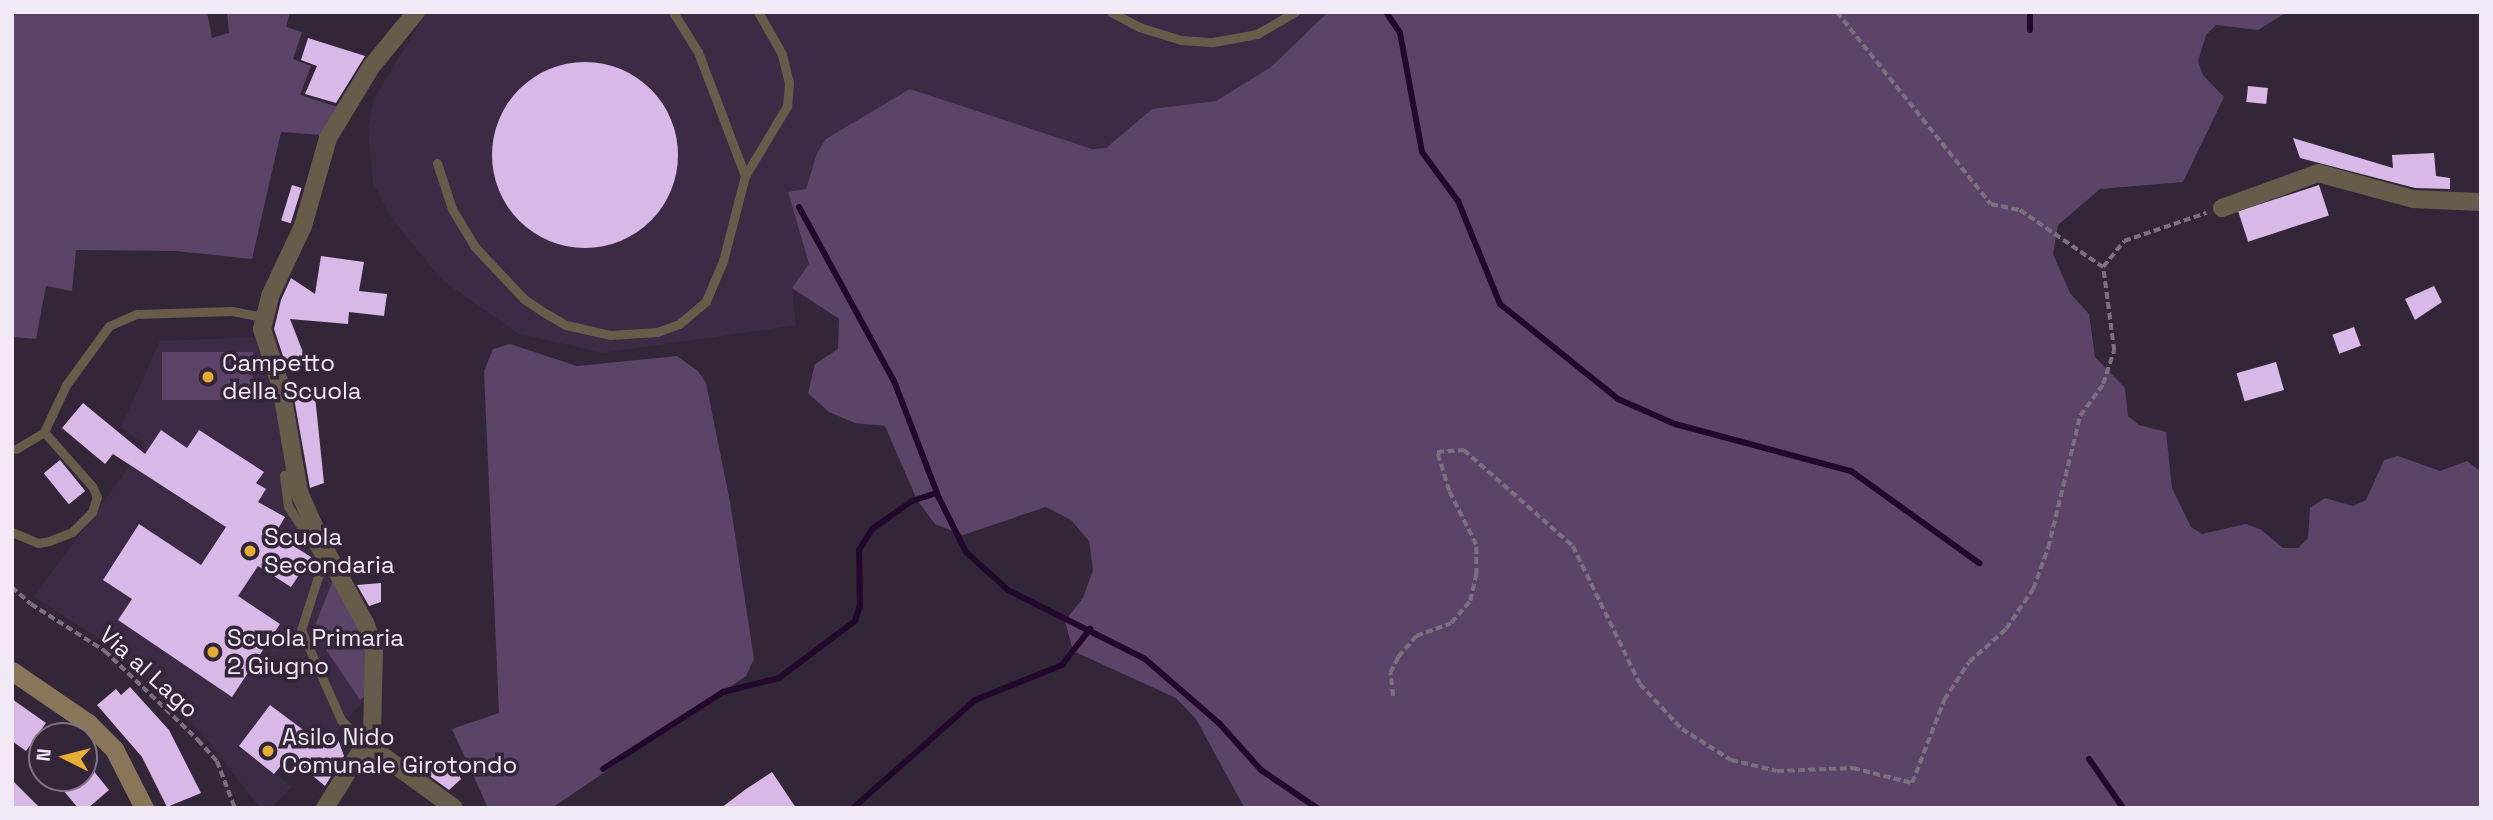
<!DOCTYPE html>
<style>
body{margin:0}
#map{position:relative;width:2493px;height:820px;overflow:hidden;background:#332639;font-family:"Space Grotesk",sans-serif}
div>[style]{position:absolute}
.built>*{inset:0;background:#3d2b45}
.green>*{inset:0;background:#5c4368;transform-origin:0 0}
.stream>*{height:6px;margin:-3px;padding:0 3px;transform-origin:3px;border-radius:3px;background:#22092c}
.building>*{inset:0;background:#d7b8e6;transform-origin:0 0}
.round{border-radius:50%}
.path>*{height:3.5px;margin-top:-1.75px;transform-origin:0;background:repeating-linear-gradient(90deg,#7b7081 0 7px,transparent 0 10.5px)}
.service>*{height:9px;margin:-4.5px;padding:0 4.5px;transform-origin:4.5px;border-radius:4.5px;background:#665c49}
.minor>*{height:18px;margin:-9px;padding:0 9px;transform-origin:9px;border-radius:9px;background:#665c49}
.secondary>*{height:19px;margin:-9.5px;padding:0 9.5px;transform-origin:9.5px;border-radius:9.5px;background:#877758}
.dots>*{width:19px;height:19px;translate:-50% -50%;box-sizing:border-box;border:4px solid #332639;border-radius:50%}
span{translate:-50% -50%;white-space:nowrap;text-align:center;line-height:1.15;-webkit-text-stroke:7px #332639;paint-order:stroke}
.poi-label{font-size:24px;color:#f1e9f6}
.left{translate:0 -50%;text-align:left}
.street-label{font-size:24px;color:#f1e9f6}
.frame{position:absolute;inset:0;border:14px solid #f1e9f6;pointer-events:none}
.north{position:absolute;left:28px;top:722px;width:70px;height:70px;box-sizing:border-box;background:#332639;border:2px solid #7f7485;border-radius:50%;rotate:276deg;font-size:19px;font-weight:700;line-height:28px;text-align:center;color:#f1e9f6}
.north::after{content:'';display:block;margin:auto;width:24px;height:32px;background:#e4ae35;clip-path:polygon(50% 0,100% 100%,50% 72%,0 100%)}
</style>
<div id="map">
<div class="built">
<div style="clip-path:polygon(427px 12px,1328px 12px,1271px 67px,1216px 101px,1152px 109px,1106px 148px,817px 153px,806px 189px,788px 192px,809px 265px,792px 288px,796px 325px,603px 353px,517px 333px,442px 280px,390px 216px,373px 183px,368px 127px,374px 98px)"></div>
<div style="clip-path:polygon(263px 337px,293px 460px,374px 689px,333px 735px,326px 730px,308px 732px,275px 773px,291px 787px,271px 808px,260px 808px,202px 733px,108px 644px,34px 597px,145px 445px,121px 427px,160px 341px)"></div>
</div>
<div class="green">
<div style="clip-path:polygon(12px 12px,207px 12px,212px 38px,229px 33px,227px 12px,290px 12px,286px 27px,302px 32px,293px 59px,311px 66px,300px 95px,338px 107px,321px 135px,281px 132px,252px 259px,176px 251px,76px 250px,72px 291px,46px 286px,36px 339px,12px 337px)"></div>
<div style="clip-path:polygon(1328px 12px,2287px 12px,2258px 30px,2216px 25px,2206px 35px,2198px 61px,2203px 75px,2224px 97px,2183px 182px,2100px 189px,2058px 225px,2053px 254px,2070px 293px,2089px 314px,2095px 357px,2125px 388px,2128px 416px,2139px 425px,2166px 432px,2172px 488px,2191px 527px,2202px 534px,2246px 524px,2260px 529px,2283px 548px,2298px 548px,2308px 538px,2310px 508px,2325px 498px,2353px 506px,2366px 500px,2384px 460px,2398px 456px,2440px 471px,2467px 461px,2481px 472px,2481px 808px,1244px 807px,1196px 719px,1176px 698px,1073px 651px,1065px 621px,1083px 598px,1093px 570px,1089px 541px,1071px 520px,1046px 507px,963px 535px,935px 524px,917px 500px,885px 426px,855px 423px,829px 412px,808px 393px,815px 364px,838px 349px,839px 319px,792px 288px,809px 264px,788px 192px,806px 189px,817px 153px,826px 139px,910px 89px,1092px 149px,1106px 148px,1152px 109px,1216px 101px,1271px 67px)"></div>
<div style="clip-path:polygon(510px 344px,577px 366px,677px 356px,698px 371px,706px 383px,730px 502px,754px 659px,746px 676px,552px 808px,488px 808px,452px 729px,499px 713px,484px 371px,493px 349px)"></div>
<div style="left:253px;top:352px;width:48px;height:91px;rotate:90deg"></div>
<div style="clip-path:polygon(335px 575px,365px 623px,374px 689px,360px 700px,325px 648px,316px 623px)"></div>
</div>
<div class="stream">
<div style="left:1386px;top:12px;width:25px;rotate:56deg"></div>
<div style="left:1400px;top:33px;width:121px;rotate:79.5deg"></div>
<div style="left:1422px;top:152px;width:61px;rotate:53.7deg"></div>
<div style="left:1458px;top:201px;width:111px;rotate:67.8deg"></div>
<div style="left:1500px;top:304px;width:151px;rotate:38.8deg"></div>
<div style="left:1618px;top:399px;width:62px;rotate:23.7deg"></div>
<div style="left:1675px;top:424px;width:182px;rotate:15deg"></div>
<div style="left:1851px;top:471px;width:158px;rotate:35.7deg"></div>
<div style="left:2030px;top:12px;width:18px;rotate:90deg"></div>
<div style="left:799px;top:207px;width:198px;rotate:61.4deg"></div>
<div style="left:894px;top:381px;width:125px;rotate:69deg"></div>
<div style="left:939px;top:498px;width:60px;rotate:63.4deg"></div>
<div style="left:966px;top:552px;width:57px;rotate:42.1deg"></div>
<div style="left:1008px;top:590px;width:153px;rotate:26.7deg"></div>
<div style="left:1145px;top:659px;width:98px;rotate:40.9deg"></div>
<div style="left:1219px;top:723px;width:63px;rotate:48.2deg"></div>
<div style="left:1261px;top:770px;width:68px;rotate:34.2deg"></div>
<div style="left:2089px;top:759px;width:60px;rotate:55.2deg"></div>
<div style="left:603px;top:769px;width:143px;rotate:-32.7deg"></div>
<div style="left:723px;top:692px;width:58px;rotate:-14deg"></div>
<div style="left:779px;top:678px;width:95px;rotate:-36.9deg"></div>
<div style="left:855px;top:621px;width:16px;rotate:-72deg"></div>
<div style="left:860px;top:606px;width:56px;rotate:-91deg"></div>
<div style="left:859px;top:550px;width:25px;rotate:-58deg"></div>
<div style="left:872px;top:529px;width:49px;rotate:-35deg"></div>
<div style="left:912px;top:501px;width:26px;rotate:-18deg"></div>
<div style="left:853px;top:808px;width:163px;rotate:-41.5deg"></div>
<div style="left:975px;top:700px;width:94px;rotate:-21.9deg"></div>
<div style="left:1062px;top:665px;width:46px;rotate:-52.1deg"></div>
</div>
<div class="building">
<div style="clip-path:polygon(308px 38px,365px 56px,336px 103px,305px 94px,317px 66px,301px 60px)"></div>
<div class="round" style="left:492px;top:62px;width:186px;height:186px"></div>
<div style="left:2248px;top:86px;width:20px;height:16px;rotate:6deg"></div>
<div style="clip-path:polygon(2293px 138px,2393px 168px,2392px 155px,2434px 153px,2436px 176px,2450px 178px,2450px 189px,2415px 188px,2300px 158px)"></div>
<div style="left:292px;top:185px;width:10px;height:37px;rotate:17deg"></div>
<div style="left:2319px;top:185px;width:32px;height:85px;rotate:72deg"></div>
<div style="clip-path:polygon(321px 256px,364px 262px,359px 291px,387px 294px,384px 316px,349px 312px,348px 324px,290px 319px,306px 360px,287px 368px,274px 329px,281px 300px,291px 278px,315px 294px)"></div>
<div style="clip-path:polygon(2434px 286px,2442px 302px,2415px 320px,2405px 299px)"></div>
<div style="left:2354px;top:327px;width:20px;height:23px;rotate:70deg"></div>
<div style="left:2276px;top:362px;width:29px;height:41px;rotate:74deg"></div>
<div style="clip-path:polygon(315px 396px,324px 483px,310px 488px,294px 398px)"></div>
<div style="clip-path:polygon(83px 403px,145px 454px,161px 430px,187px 448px,199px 430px,264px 472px,256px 483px,266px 489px,258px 502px,285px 517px,275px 534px,311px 557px,291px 587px,258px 566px,238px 596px,280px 624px,232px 697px,118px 620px,132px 599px,103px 580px,139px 524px,201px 565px,226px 527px,113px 454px,105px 464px,62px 428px)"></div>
<div style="left:60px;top:460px;width:40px;height:21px;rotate:51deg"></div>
<div style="clip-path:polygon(381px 583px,381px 602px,369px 606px,357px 585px)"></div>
<div style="clip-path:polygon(130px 687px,169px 730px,201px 793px,167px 807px,142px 757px,97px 705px,116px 689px,121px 695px)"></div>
<div style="clip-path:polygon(12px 699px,46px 723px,26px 751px,12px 741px)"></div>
<div style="clip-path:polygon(270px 705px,322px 744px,330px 734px,339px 742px,344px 756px,325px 786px,289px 756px,274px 774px,239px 746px)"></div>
<div style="clip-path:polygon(84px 759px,109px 790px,88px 808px,78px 808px,53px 778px,84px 778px)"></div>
<div style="clip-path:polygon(451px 759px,461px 779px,449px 790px,424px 772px,423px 761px)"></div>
<div style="clip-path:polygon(772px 772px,796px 808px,721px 808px,746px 789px)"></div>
<div style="clip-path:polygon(12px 780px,40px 808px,12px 808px)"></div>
</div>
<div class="path">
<div style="left:1837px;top:12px;width:246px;rotate:51.3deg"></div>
<div style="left:1991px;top:204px;width:30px;rotate:12deg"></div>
<div style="left:2020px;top:210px;width:101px;rotate:34.5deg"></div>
<div style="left:12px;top:587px;width:25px;rotate:42deg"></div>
<div style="left:31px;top:604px;width:88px;rotate:32.4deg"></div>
<div style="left:105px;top:651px;width:129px;rotate:43.7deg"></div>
<div style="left:198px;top:740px;width:28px;rotate:48deg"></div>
<div style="left:217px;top:761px;width:50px;rotate:69deg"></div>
<div style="left:1393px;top:696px;width:23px;rotate:-97deg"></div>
<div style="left:1390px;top:673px;width:18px;rotate:-63deg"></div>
<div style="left:1398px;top:657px;width:28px;rotate:-49deg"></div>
<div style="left:1416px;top:636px;width:37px;rotate:-20deg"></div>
<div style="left:1451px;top:623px;width:29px;rotate:-49deg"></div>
<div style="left:1470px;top:601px;width:27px;rotate:-77deg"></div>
<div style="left:1476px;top:575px;width:30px;rotate:-90deg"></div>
<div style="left:1476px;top:545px;width:60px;rotate:-116.6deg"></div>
<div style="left:1449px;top:491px;width:41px;rotate:-107.1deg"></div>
<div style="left:1437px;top:452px;width:27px;rotate:-4deg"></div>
<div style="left:1464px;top:450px;width:145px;rotate:41.4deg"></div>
<div style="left:1573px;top:546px;width:153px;rotate:64.1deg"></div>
<div style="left:1640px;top:684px;width:62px;rotate:47deg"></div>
<div style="left:1682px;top:729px;width:58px;rotate:32.3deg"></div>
<div style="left:1731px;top:760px;width:47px;rotate:13.4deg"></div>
<div style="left:1777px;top:771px;width:76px;rotate:-2.3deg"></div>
<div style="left:1853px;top:768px;width:61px;rotate:14.3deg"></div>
<div style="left:1912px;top:783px;width:89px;rotate:-68.9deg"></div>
<div style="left:1944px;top:700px;width:45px;rotate:-56.7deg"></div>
<div style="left:1969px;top:662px;width:50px;rotate:-41.7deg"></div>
<div style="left:2006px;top:629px;width:48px;rotate:-56deg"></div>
<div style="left:2033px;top:589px;width:44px;rotate:-69.9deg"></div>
<div style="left:2048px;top:548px;width:136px;rotate:-76.4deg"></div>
<div style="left:2080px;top:416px;width:39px;rotate:-54deg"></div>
<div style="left:2103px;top:384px;width:35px;rotate:-72deg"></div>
<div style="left:2114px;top:351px;width:85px;rotate:-97.5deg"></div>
<div style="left:2103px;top:267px;width:33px;rotate:-51deg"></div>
<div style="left:2124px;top:241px;width:87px;rotate:-18.9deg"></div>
</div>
<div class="service">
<div style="left:673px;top:12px;width:47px;rotate:58deg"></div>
<div style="left:698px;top:52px;width:133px;rotate:69.2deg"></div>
<div style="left:1111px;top:12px;width:32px;rotate:28deg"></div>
<div style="left:1139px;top:27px;width:44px;rotate:17.2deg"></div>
<div style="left:1181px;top:40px;width:32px;rotate:4deg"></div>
<div style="left:1213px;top:42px;width:45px;rotate:-10.3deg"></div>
<div style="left:1257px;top:34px;width:44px;rotate:-30.1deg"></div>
<div style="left:437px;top:163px;width:48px;rotate:71.9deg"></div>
<div style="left:452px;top:209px;width:44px;rotate:58.8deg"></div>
<div style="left:475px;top:247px;width:71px;rotate:46.7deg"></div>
<div style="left:524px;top:299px;width:25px;rotate:34deg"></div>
<div style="left:545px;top:313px;width:24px;rotate:30deg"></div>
<div style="left:566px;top:325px;width:45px;rotate:12.8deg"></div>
<div style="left:610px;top:335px;width:47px;rotate:-3.7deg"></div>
<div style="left:657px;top:332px;width:23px;rotate:-20deg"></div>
<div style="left:679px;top:324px;width:35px;rotate:-40deg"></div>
<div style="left:706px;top:301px;width:43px;rotate:-67deg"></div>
<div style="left:723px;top:261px;width:88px;rotate:-75.5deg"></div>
<div style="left:745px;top:176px;width:82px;rotate:-59deg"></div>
<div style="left:787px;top:106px;width:23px;rotate:-85deg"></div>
<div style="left:789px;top:83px;width:30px;rotate:-104deg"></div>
<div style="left:782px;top:54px;width:48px;rotate:-119.7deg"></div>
<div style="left:16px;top:449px;width:33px;rotate:-31deg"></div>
<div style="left:284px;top:475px;width:31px;rotate:83deg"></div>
<div style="left:288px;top:506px;width:65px;rotate:57.5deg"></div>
<div style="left:323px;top:561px;width:72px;rotate:107.7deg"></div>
<div style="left:301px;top:630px;width:98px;rotate:66deg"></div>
<div style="left:341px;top:720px;width:33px;rotate:44deg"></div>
<div style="left:12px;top:532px;width:28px;rotate:23deg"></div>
<div style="left:38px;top:543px;width:11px;rotate:-10deg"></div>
<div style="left:49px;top:541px;width:25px;rotate:-21deg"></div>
<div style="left:72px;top:532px;width:28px;rotate:-45deg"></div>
<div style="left:92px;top:512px;width:16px;rotate:-72deg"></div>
<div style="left:97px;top:497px;width:12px;rotate:-114deg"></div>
<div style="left:92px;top:486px;width:72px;rotate:-131.6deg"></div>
<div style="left:44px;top:432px;width:52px;rotate:-64.9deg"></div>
<div style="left:66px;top:385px;width:73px;rotate:-53.9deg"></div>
<div style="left:109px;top:326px;width:30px;rotate:-24deg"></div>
<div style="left:136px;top:314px;width:96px;rotate:-1.8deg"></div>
<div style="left:232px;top:311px;width:33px;rotate:11deg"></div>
</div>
<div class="minor">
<div style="left:2222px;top:208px;width:102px;rotate:-20deg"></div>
<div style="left:2318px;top:173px;width:98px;rotate:15.3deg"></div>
<div style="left:2413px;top:199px;width:68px;rotate:2.5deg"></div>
<div style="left:365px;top:743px;width:110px;rotate:36.1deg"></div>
<div style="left:325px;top:808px;width:89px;rotate:-57.9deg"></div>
<div style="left:372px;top:733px;width:83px;rotate:-88.6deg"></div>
<div style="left:374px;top:650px;width:28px;rotate:-108deg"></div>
<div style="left:365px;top:623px;width:92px;rotate:-118.5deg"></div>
<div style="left:321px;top:542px;width:55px;rotate:-113.7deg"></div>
<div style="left:299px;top:492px;width:107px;rotate:-99.7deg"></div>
<div style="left:281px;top:387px;width:61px;rotate:-108.1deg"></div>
<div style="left:262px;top:329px;width:34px;rotate:-76deg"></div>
<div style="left:270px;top:296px;width:77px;rotate:-64.8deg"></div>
<div style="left:303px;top:226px;width:91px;rotate:-74.1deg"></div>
<div style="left:328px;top:138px;width:83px;rotate:-58.8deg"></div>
<div style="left:371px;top:67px;width:71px;rotate:-50.7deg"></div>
</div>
<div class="secondary">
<div style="left:12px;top:671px;width:92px;rotate:34.4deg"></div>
<div style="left:88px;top:723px;width:37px;rotate:45deg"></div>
<div style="left:114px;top:749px;width:66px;rotate:63deg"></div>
</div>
<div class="dots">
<div style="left:208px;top:377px;background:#e4ae35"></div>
<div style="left:250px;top:551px;background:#e4ae35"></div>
<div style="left:213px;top:652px;background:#e4ae35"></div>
<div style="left:268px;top:751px;background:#e4ae35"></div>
</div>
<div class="poi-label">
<span class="left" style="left:222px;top:377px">Campetto<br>della Scuola</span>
<span class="left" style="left:264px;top:551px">Scuola<br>Secondaria</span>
<span class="left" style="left:227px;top:652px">Scuola Primaria<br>2 Giugno</span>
<span class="left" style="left:282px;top:751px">Asilo Nido<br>Comunale Girotondo</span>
</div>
<div class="street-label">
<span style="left:149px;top:672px;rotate:42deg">Via al Lago</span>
</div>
<div class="frame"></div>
<div class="north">N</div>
</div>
